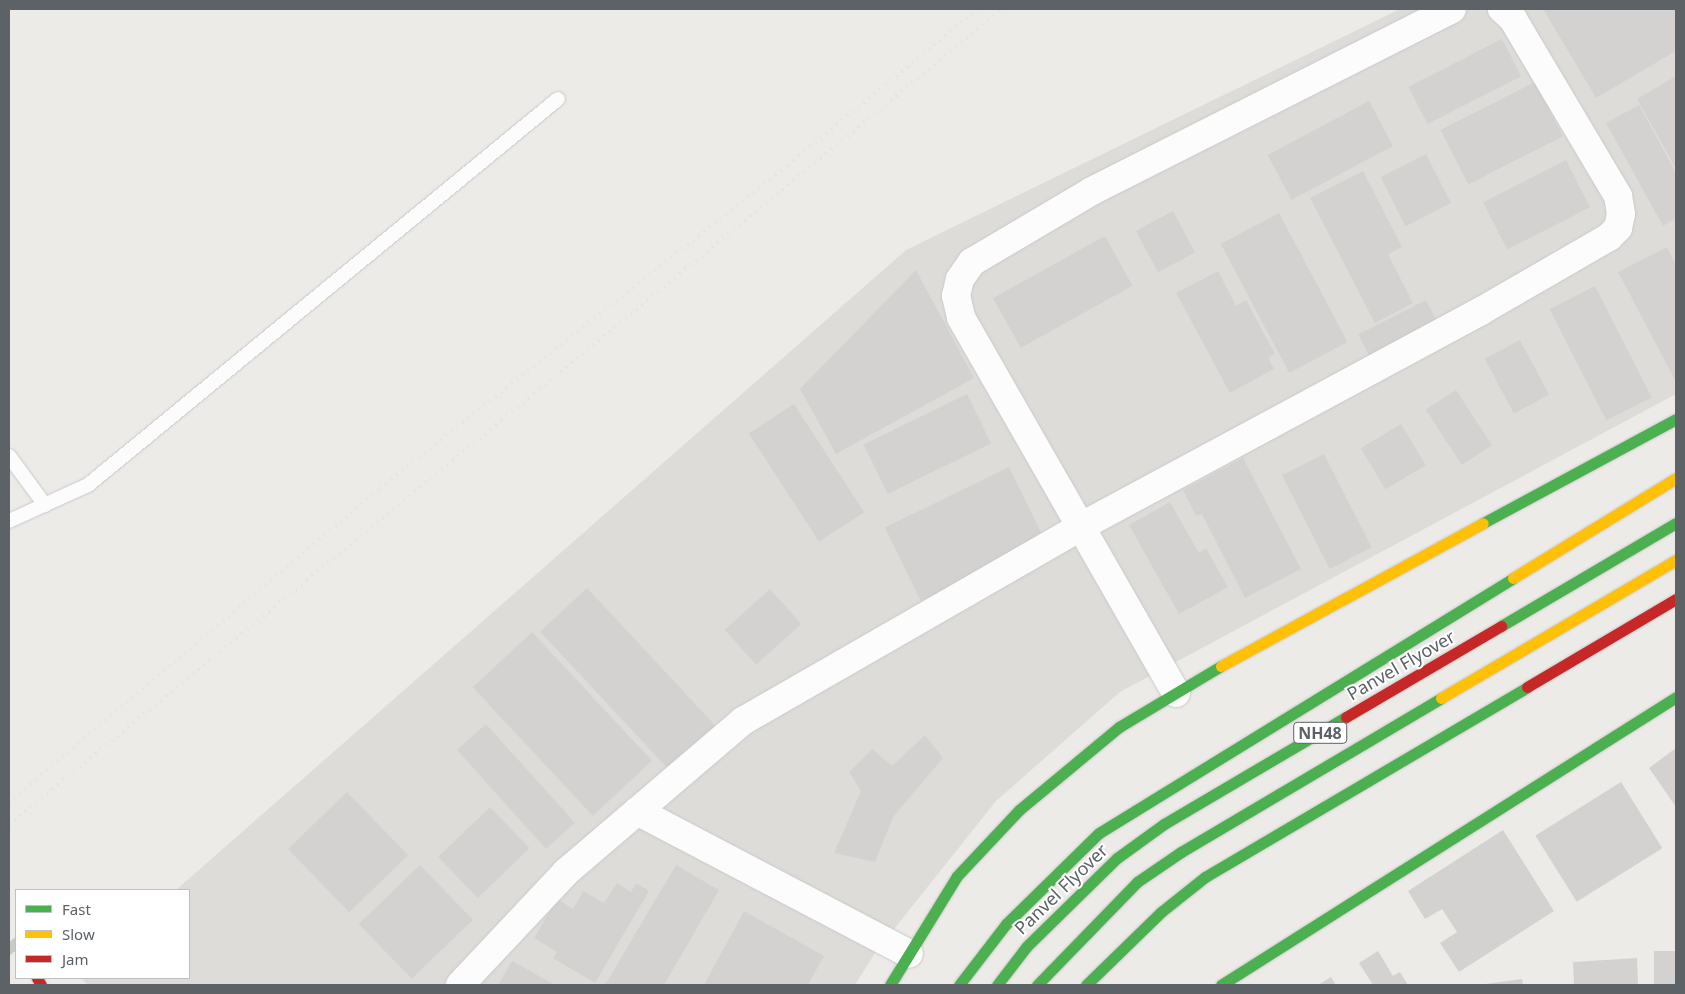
<!DOCTYPE html>
<style>
body{margin:0}
#map{position:relative;width:1685px;height:994px;overflow:hidden;background:#edebe8;font-family:"Noto Sans",sans-serif}
div>[style]{position:absolute}
.industrial>*{inset:0;background:#dedcd9}
.building>*{inset:0;background:#d4d2d1;transform-origin:0 0}
.secondary-tunnel>*{height:28px;margin-top:-14px;transform-origin:0;background:repeating-linear-gradient(90deg,#c9c9c8 0 28px,transparent 0 42px)}
.roads{filter:drop-shadow(0 0 1px #c9c9c9) drop-shadow(0 0 1px #c9c9c9)}
.lane>*{height:14px;margin:-7px;padding:0 7px;transform-origin:7px;border-radius:7px;background:#fcfcfc}
.street>*{height:28px;margin:-14px;padding:0 14px;transform-origin:14px;border-radius:14px;background:#fcfcfc}
.fast>*{height:11px;margin:-5.5px;padding:0 5.5px;transform-origin:5.5px;border-radius:5.5px;background:#4caf50}
.slow>*{height:11px;margin:-5.5px;padding:0 5.5px;transform-origin:5.5px;border-radius:5.5px;background:#ffc107}
.jam>*{height:11px;margin:-5.5px;padding:0 5.5px;transform-origin:5.5px;border-radius:5.5px;background:#c62828}
.rail>*{height:4px;margin-top:-2px;transform-origin:0;background:repeating-linear-gradient(90deg,#e3e2e3 0 1px,transparent 0 7px)}
span{translate:-50% -50%;white-space:nowrap;text-align:center;line-height:1.15;-webkit-text-stroke:4px #fff;paint-order:stroke}
.shield-label span{padding:1px 4px;background:#fff;border:1px solid;border-radius:4px;-webkit-text-stroke-width:0}
.shield-label{font-size:16px;color:#5d6266;font-weight:700}
.street-label{font-size:18px;color:#5d6266}
.frame{position:absolute;inset:0;border:10px solid #5d6266;pointer-events:none}
.legend{position:absolute;left:15px;top:889px;width:175px;height:90px;box-sizing:border-box;background:#fff;border:1px solid #bec0c2;margin:0;padding:6px 9px;list-style:none;font-size:15px;color:#5d6266}
.legend li{display:flex;align-items:center;gap:10px;height:25px}
.legend b{width:25px;border:1px solid #bec0c2}
</style>
<div id="map">
<div class="industrial">
<div style="clip-path:polygon(1400px 9px,1676px 9px,1676px 394px,1120px 692px,996px 801px,875px 953px,855px 985px,88px 985px,81px 978px,189px 978px,189px 890px,176px 890px,906px 250px)"></div>
</div>
<div class="building">
<div style="clip-path:polygon(1543px 9px,1676px 9px,1676px 51px,1596px 98px)"></div>
<div style="left:1502px;top:39px;width:42px;height:105px;rotate:63deg"></div>
<div style="clip-path:polygon(1676px 76px,1676px 169px,1637px 99px)"></div>
<div style="left:1535px;top:82px;width:61px;height:106px;rotate:63deg"></div>
<div style="left:1369px;top:101px;width:51px;height:115px;rotate:62deg"></div>
<div style="clip-path:polygon(1639px 105px,1676px 173px,1676px 218px,1663px 226px,1606px 123px)"></div>
<div style="left:1426px;top:154px;width:55px;height:51px;rotate:63deg"></div>
<div style="left:1566px;top:160px;width:53px;height:93px;rotate:63deg"></div>
<div style="clip-path:polygon(1363px 171px,1402px 247px,1388px 254px,1413px 303px,1375px 323px,1310px 198px)"></div>
<div style="left:1173px;top:211px;width:47px;height:42px;rotate:62deg"></div>
<div style="left:1279px;top:213px;width:146px;height:66px;rotate:62deg"></div>
<div style="left:1105px;top:236px;width:57px;height:128px;rotate:61deg"></div>
<div style="clip-path:polygon(1667px 247px,1676px 265px,1676px 382px,1618px 272px)"></div>
<div style="clip-path:polygon(916px 270px,974px 378px,836px 454px,800px 389px)"></div>
<div style="clip-path:polygon(1218px 271px,1236px 306px,1246px 300px,1275px 354px,1268px 358px,1274px 369px,1230px 393px,1176px 293px)"></div>
<div style="left:1595px;top:286px;width:125px;height:51px;rotate:63deg"></div>
<div style="left:1426px;top:300px;width:31px;height:76px;rotate:63deg"></div>
<div style="left:1520px;top:340px;width:62px;height:40px;rotate:62deg"></div>
<div style="left:1456px;top:390px;width:66px;height:36px;rotate:57deg"></div>
<div style="left:967px;top:394px;width:55px;height:115px;rotate:64deg"></div>
<div style="left:794px;top:404px;width:129px;height:54px;rotate:57deg"></div>
<div style="left:1401px;top:424px;width:48px;height:47px;rotate:59deg"></div>
<div style="left:1324px;top:454px;width:105px;height:47px;rotate:63deg"></div>
<div style="clip-path:polygon(1243px 458px,1301px 569px,1245px 598px,1202px 514px,1196px 516px,1183px 490px)"></div>
<div style="left:1009px;top:467px;width:82px;height:138px;rotate:64deg"></div>
<div style="clip-path:polygon(1170px 502px,1199px 553px,1206px 548px,1228px 587px,1179px 614px,1129px 525px)"></div>
<div style="left:587px;top:588px;width:189px;height:64px;rotate:47deg"></div>
<div style="left:770px;top:589px;width:47px;height:61px;rotate:48deg"></div>
<div style="left:532px;top:632px;width:176px;height:81px;rotate:47deg"></div>
<div style="left:486px;top:724px;width:133px;height:39px;rotate:48deg"></div>
<div style="clip-path:polygon(925px 735px,943px 758px,893px 817px,875px 862px,834px 853px,861px 791px,849px 772px,872px 749px,892px 766px)"></div>
<div style="clip-path:polygon(1676px 748px,1676px 807px,1649px 768px)"></div>
<div style="left:1621px;top:782px;width:78px;height:101px;rotate:58deg"></div>
<div style="left:347px;top:792px;width:88px;height:82px;rotate:46deg"></div>
<div style="left:490px;top:807px;width:57px;height:72px;rotate:46deg"></div>
<div style="clip-path:polygon(1503px 830px,1554px 911px,1459px 972px,1440px 943px,1457px 932px,1442px 909px,1425px 919px,1408px 891px)"></div>
<div style="left:420px;top:865px;width:76px;height:85px;rotate:46deg"></div>
<div style="clip-path:polygon(676px 865px,719px 890px,664px 985px,605px 985px)"></div>
<div style="clip-path:polygon(617px 883px,631px 892px,636px 883px,649px 891px,595px 983px,553px 958px,557px 952px,534px 938px,557px 899px,573px 909px,583px 891px,604px 903px)"></div>
<div style="clip-path:polygon(744px 911px,824px 956px,808px 985px,704px 985px)"></div>
<div style="clip-path:polygon(1378px 951px,1393px 976px,1400px 972px,1408px 985px,1373px 985px,1359px 963px)"></div>
<div style="left:1676px;top:951px;width:34px;height:22px;rotate:90deg"></div>
<div style="clip-path:polygon(1637px 958px,1638px 985px,1574px 985px,1573px 962px)"></div>
<div style="clip-path:polygon(512px 961px,555px 985px,498px 985px)"></div>
<div style="clip-path:polygon(1331px 977px,1336px 985px,1318px 985px)"></div>
<div style="clip-path:polygon(1522px 979px,1523px 985px,1485px 985px,1485px 984px)"></div>
</div>
<div class="secondary-tunnel">
<div style="left:9px;top:942px;width:11px;rotate:52deg"></div>
</div>
<div class="roads">
<div class="lane">
<div style="left:9px;top:456px;width:61px;rotate:53.7deg"></div>
<div style="left:9px;top:521px;width:87px;rotate:-24.5deg"></div>
<div style="left:88px;top:485px;width:608px;rotate:-39.4deg"></div>
</div>
<div class="street">
<div style="left:1176px;top:693px;width:433px;rotate:-119.8deg"></div>
<div style="left:961px;top:317px;width:22px;rotate:-103deg"></div>
<div style="left:956px;top:296px;width:17px;rotate:-77deg"></div>
<div style="left:960px;top:279px;width:21px;rotate:-55deg"></div>
<div style="left:972px;top:262px;width:139px;rotate:-30.6deg"></div>
<div style="left:1092px;top:191px;width:403px;rotate:-26.8deg"></div>
<div style="left:637px;top:811px;width:307px;rotate:27.7deg"></div>
<div style="left:460px;top:985px;width:155px;rotate:-46.8deg"></div>
<div style="left:566px;top:872px;width:233px;rotate:-40.5deg"></div>
<div style="left:743px;top:721px;width:389px;rotate:-29.9deg"></div>
<div style="left:1080px;top:527px;width:455px;rotate:-28.3deg"></div>
<div style="left:1481px;top:311px;width:148px;rotate:-30deg"></div>
<div style="left:1609px;top:237px;width:13px;rotate:-45deg"></div>
<div style="left:1618px;top:228px;width:14px;rotate:-78deg"></div>
<div style="left:1621px;top:214px;width:18px;rotate:-99deg"></div>
<div style="left:1618px;top:196px;width:206px;rotate:-120.7deg"></div>
<div style="left:1513px;top:19px;width:15px;rotate:-138deg"></div>
</div>
<div class="fast">
<div style="left:1483px;top:523px;width:219px;rotate:-28.3deg"></div>
<div style="left:1501px;top:626px;width:203px;rotate:-30.5deg"></div>
<div style="left:890px;top:985px;width:128px;rotate:-58.4deg"></div>
<div style="left:957px;top:876px;width:91px;rotate:-46.8deg"></div>
<div style="left:1019px;top:810px;width:130px;rotate:-39.7deg"></div>
<div style="left:1119px;top:727px;width:119px;rotate:-30.9deg"></div>
<div style="left:959px;top:985px;width:77px;rotate:-52.4deg"></div>
<div style="left:1006px;top:924px;width:130px;rotate:-44.4deg"></div>
<div style="left:1099px;top:833px;width:486px;rotate:-31.6deg"></div>
<div style="left:997px;top:985px;width:49px;rotate:-52.4deg"></div>
<div style="left:1027px;top:946px;width:126px;rotate:-44.4deg"></div>
<div style="left:1117px;top:858px;width:58px;rotate:-35.9deg"></div>
<div style="left:1164px;top:824px;width:211px;rotate:-30.5deg"></div>
<div style="left:1037px;top:985px;width:144px;rotate:-45.8deg"></div>
<div style="left:1137px;top:882px;width:53px;rotate:-34.3deg"></div>
<div style="left:1181px;top:852px;width:302px;rotate:-30.6deg"></div>
<div style="left:1086px;top:985px;width:105px;rotate:-44.2deg"></div>
<div style="left:1161px;top:912px;width:56px;rotate:-38.5deg"></div>
<div style="left:1205px;top:877px;width:374px;rotate:-30.5deg"></div>
<div style="left:1221px;top:985px;width:538px;rotate:-32.33deg"></div>
</div>
<div class="slow">
<div style="left:1513px;top:578px;width:191px;rotate:-31.5deg"></div>
<div style="left:1221px;top:666px;width:298px;rotate:-28.6deg"></div>
<div style="left:1441px;top:698px;width:273px;rotate:-30.4deg"></div>
</div>
<div class="jam">
<div style="left:1527px;top:687px;width:173px;rotate:-30.6deg"></div>
<div style="left:1346px;top:717px;width:180px;rotate:-30.4deg"></div>
<div style="left:37px;top:978px;width:8px;rotate:60deg"></div>
</div>
</div>
<div class="rail">
<div style="left:9px;top:802px;width:486px;rotate:-40.2deg"></div>
<div style="left:380px;top:488px;width:520px;rotate:-38.37deg"></div>
<div style="left:788px;top:165px;width:245px;rotate:-39.5deg"></div>
<div style="left:9px;top:825px;width:1285px;rotate:-39.41deg"></div>
</div>
<div class="shield-label">
<span style="left:1320px;top:733px">NH48</span>
</div>
<div class="street-label">
<span style="left:1401px;top:665px;rotate:-30deg">Panvel Flyover</span>
<span style="left:1061px;top:889px;rotate:-44deg">Panvel Flyover</span>
</div>
<div class="frame"></div>
<ul class="legend">
<li><b style="height:6px;background:#4caf50"></b>Fast</li>
<li><b style="height:6px;background:#ffc107"></b>Slow</li>
<li><b style="height:6px;background:#c62828"></b>Jam</li>
</ul>
</div>
